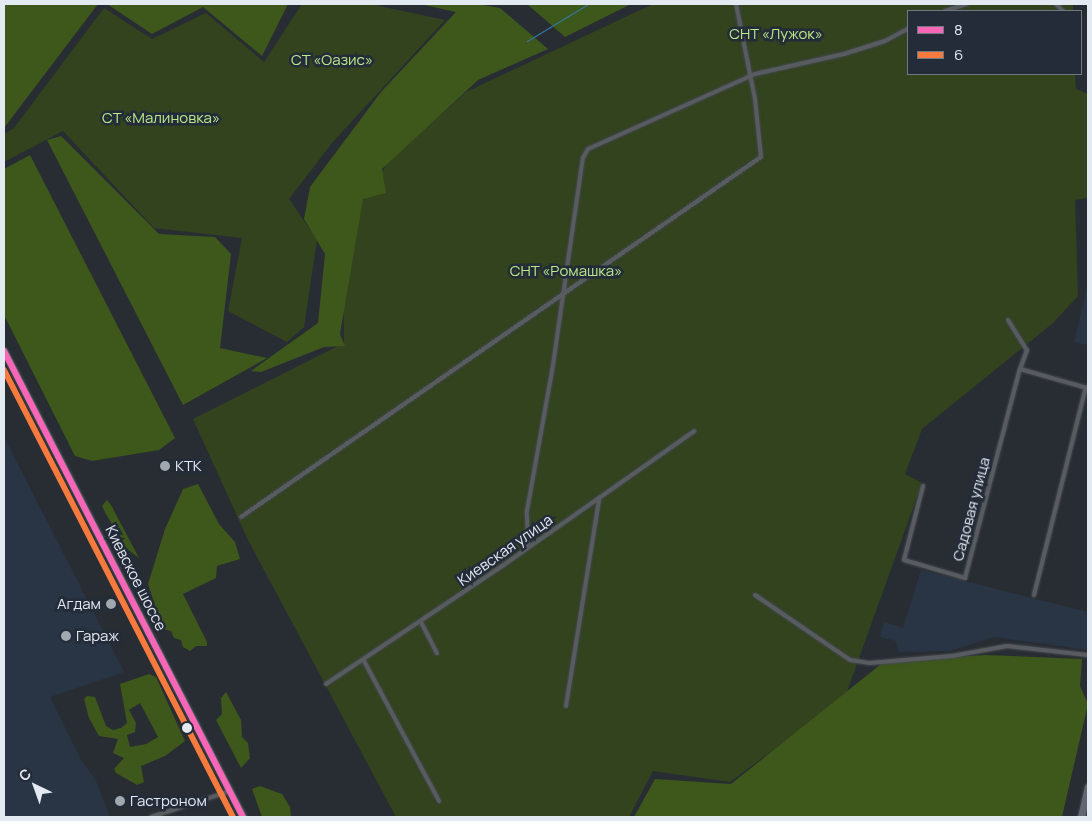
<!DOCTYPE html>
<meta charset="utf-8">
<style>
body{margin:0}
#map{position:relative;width:1092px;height:821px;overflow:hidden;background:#282d33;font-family:Manrope,sans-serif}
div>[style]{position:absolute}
.built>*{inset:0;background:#293544}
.green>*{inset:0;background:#32431e}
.forest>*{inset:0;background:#3e571a}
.stream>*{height:1px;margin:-0.5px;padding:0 0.5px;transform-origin:0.5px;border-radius:0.5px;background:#317aa5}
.roads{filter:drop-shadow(0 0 1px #44484e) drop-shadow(0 0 1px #44484e)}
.minor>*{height:4px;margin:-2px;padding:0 2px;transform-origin:2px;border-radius:2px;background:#585c61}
.trunk>*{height:7px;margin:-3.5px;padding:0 3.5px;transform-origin:3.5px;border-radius:3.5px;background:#626670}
.bus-1>*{height:6px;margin:-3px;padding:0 3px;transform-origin:3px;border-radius:3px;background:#fa66b7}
.bus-2>*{height:6px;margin:-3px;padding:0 3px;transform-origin:3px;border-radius:3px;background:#f6793e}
.dots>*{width:14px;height:14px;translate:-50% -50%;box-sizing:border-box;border:2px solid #232c38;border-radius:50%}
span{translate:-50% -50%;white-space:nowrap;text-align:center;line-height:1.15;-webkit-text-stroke:5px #232c38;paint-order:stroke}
.park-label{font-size:15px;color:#bcea89}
.poi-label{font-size:15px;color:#e4eaf2}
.left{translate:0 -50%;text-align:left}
.right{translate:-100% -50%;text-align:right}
.street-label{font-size:15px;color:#e4eaf2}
.frame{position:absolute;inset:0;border:5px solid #e4eaf2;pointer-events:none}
.legend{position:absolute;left:907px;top:10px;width:175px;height:65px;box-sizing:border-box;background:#232c38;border:1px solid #707882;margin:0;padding:6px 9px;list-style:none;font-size:15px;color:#e4eaf2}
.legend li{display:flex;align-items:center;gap:10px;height:25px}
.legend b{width:25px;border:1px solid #707882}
.north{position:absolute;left:10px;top:761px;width:50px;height:50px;-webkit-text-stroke:4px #232c38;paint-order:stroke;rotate:318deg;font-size:14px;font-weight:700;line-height:20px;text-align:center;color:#e4eaf2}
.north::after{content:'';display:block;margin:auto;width:18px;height:22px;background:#e4eaf2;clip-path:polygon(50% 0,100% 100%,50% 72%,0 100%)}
</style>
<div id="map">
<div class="built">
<div style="clip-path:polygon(1088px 284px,1088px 345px,1074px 342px)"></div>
<div style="clip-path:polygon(4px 437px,124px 672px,50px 697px,80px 758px,96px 781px,110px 817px,4px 817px)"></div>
<div style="clip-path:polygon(921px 570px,1088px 612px,1088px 650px,994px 637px,950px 651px,899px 652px,896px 641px,880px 637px,884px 622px,903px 628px)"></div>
</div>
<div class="green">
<div style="clip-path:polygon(302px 4px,370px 4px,445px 20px,332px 143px,289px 199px,317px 240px,304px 327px,287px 342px,228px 311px,242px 238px,154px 228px,63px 131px,4px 162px,4px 134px,14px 128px,104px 8px,152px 39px,206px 13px,264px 62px)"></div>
<div style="clip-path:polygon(653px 4px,1073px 4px,1073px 11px,908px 11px,908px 74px,1075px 74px,1076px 89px,1088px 94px,1088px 198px,1075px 200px,1078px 296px,1053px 323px,922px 429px,905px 474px,922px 483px,845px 697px,730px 782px,653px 771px,629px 817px,396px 817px,248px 540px,193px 419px,344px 343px,343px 229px,390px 160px,466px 92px)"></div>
</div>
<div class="forest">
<div style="clip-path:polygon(4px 4px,98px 4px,4px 128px)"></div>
<div style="clip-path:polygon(107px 4px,288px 4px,262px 56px,203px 7px,152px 34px)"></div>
<div style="clip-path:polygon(420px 4px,477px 4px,500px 8px,548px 49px,478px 80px,382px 169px,386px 193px,363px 199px,340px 334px,345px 346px,324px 347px,261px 372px,251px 371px,318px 323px,325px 254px,304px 219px,310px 187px,381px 92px,456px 12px)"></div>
<div style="clip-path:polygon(527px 4px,631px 4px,565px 37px)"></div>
<div style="clip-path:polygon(61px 136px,159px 234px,215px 237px,231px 254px,220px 348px,267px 358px,183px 405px,47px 140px)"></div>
<div style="clip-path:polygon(30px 155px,175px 438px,159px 450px,92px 461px,75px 456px,4px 315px,4px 169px)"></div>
<div style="clip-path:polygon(198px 484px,219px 524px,235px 542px,240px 559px,217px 566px,216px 578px,183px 594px,207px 642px,207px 646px,196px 646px,190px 651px,183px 647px,181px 640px,174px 638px,171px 631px,163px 629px,148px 584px,165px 529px,183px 489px)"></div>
<div style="clip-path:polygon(107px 500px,111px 505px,139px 558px,126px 548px,106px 514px,102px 506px)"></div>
<div style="clip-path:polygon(985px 655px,1082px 659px,1080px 686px,1088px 704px,1062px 817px,634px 817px,655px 779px,731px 784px,885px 661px)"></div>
<div style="clip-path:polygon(evenodd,149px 674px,156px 677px,185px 741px,165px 756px,141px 766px,144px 782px,137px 785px,116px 773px,114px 769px,124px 758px,113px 753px,118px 739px,99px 736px,89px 718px,84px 699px,87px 696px,95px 697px,106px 726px,113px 730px,121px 728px,127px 723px,120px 684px,149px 674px,140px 703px,158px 737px,146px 744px,130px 747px,127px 735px,135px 732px,136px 723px,129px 710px,140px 703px)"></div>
<div style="clip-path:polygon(226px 692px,241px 720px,242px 737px,248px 743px,250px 758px,241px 768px,216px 720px,222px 714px,221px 698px)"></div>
<div style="clip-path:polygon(260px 786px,282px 794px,290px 807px,291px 817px,262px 817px,252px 789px)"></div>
</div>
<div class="stream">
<div style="left:527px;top:41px;width:71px;rotate:-31.2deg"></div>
</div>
<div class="roads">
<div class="minor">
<div style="left:1056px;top:4px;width:10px;rotate:45deg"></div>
<div style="left:945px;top:11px;width:23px;rotate:-18deg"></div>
<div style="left:1008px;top:320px;width:36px;rotate:58deg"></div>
<div style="left:1027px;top:350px;width:20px;rotate:110deg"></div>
<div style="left:1020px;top:369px;width:70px;rotate:15.8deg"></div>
<div style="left:923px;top:486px;width:76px;rotate:104.4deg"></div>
<div style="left:904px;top:560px;width:64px;rotate:16.4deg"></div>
<div style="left:965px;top:578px;width:216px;rotate:-75.3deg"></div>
<div style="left:241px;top:517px;width:632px;rotate:-34.7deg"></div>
<div style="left:761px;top:157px;width:58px;rotate:-95.9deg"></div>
<div style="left:755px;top:99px;width:97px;rotate:-101.3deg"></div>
<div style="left:528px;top:547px;width:36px;rotate:-92deg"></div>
<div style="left:527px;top:511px;width:148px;rotate:-79.9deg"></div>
<div style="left:553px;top:365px;width:209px;rotate:-81.8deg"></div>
<div style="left:583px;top:158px;width:10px;rotate:-61deg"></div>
<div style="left:588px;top:149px;width:183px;rotate:-24.2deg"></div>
<div style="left:755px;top:74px;width:91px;rotate:-12.7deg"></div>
<div style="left:844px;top:54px;width:43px;rotate:-17.6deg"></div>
<div style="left:885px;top:41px;width:26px;rotate:-28deg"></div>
<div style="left:755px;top:595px;width:115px;rotate:34.4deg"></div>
<div style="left:850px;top:660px;width:20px;rotate:9deg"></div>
<div style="left:870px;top:663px;width:82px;rotate:-4.9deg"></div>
<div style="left:952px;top:656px;width:56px;rotate:-10.3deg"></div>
<div style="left:1007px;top:646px;width:81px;rotate:6.3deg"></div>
<div style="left:1034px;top:595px;width:214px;rotate:-76deg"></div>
<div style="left:421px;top:622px;width:35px;rotate:63deg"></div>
<div style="left:364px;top:661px;width:159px;rotate:61.8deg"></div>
<div style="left:326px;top:684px;width:207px;rotate:-33.8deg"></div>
<div style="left:498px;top:569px;width:240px;rotate:-35.1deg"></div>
<div style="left:566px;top:706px;width:210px;rotate:-80.9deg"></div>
<div style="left:151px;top:817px;width:83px;rotate:-18.2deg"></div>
</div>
<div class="trunk">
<div style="left:4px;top:351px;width:524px;rotate:62.85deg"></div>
<div style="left:1081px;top:817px;width:31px;rotate:-77deg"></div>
</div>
</div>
<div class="bus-1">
<div style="left:4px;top:351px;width:524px;rotate:62.85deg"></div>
</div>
<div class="bus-2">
<div style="left:4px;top:370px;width:502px;rotate:62.87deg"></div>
</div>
<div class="dots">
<div style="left:165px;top:466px;background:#a2a8af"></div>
<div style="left:111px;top:604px;background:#a2a8af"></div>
<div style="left:66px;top:636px;background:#a2a8af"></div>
<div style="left:187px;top:728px;background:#e4eaf2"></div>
<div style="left:120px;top:801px;background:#a2a8af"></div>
</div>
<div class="park-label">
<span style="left:776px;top:34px">СНТ «Лужок»</span>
<span style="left:332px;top:60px">СТ «Оазис»</span>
<span style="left:161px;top:118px">СТ «Малиновка»</span>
<span style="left:566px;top:271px">СНТ «Ромашка»</span>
</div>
<div class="poi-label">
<span class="left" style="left:175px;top:466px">КТК</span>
<span class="right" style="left:101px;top:604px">Агдам</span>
<span class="left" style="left:76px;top:636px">Гараж</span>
<span class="left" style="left:130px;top:801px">Гастроном</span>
</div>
<div class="street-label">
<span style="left:971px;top:509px;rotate:-75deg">Садовая улица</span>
<span style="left:505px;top:550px;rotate:-35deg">Киевская улица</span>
<span style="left:136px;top:578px;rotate:63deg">Киевское шоссе</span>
</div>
<div class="frame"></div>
<ul class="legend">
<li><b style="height:6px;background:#fa66b7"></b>8</li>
<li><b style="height:6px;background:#f6793e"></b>6</li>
</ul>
<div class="north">С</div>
</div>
